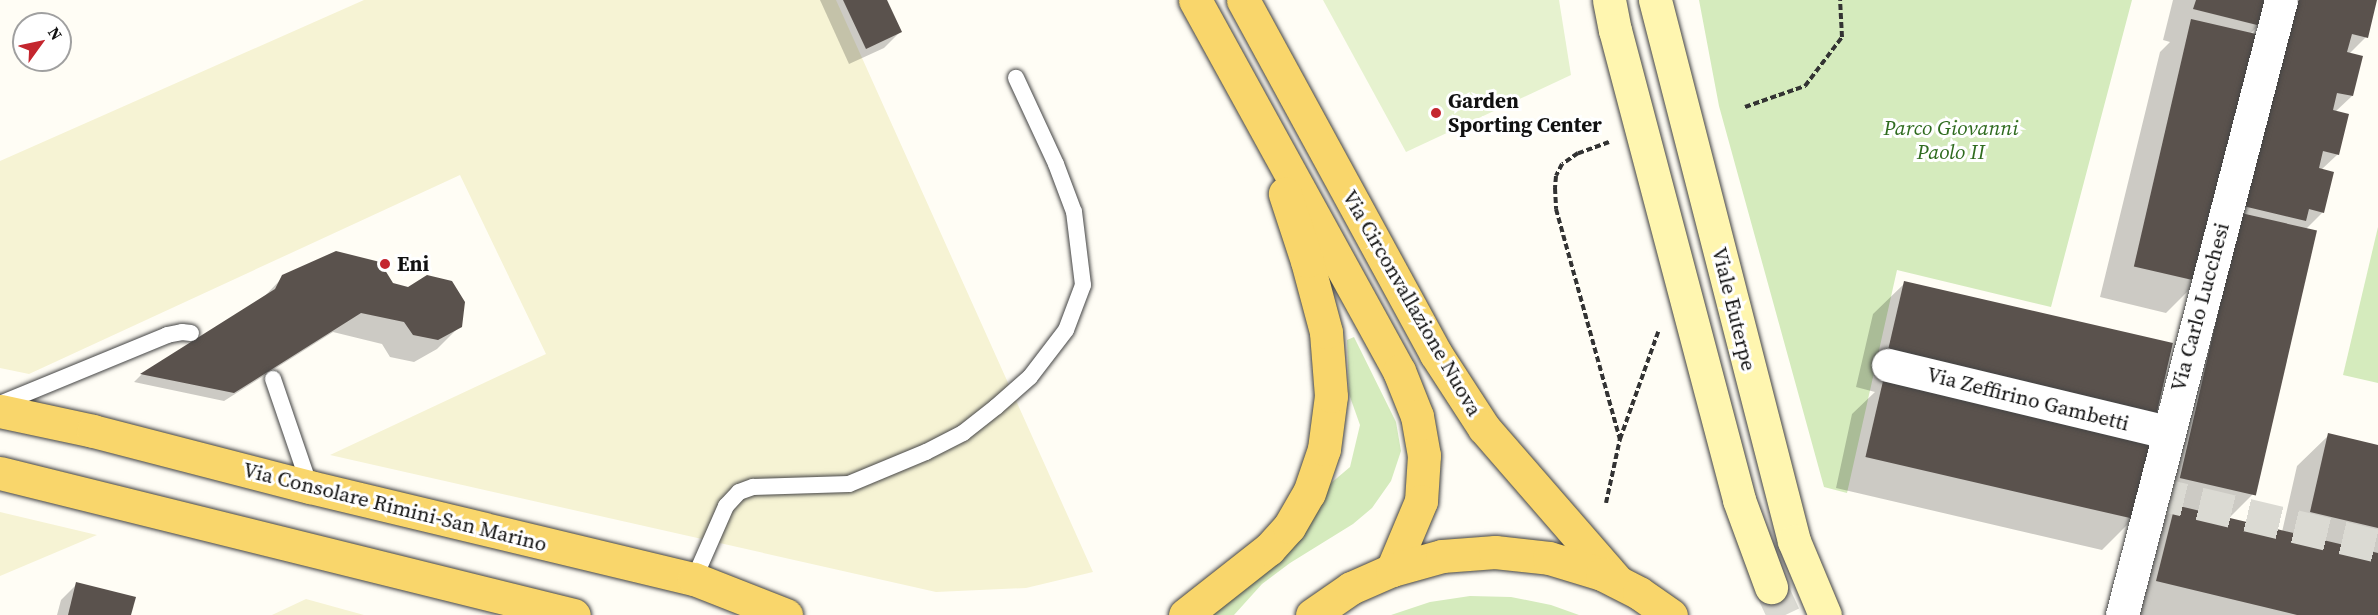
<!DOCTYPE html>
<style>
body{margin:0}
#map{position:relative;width:2378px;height:615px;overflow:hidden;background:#fffdf5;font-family:"Source Serif 4",serif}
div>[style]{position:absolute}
.farmland>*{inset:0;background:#f6f3d4}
.green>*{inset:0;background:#d5ebbd}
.pitch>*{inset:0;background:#e6f2cf}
.shadow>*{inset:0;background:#0003}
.building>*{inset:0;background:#5a524d;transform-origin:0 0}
.minor-tunnel>*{height:33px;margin-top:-16.5px;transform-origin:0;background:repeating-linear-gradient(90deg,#dbdad3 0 33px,transparent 0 49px)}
.secondary-tunnel>*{height:33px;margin-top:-16.5px;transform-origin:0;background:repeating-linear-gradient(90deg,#dbdad3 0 33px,transparent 0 49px)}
.path>*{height:4px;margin-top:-2px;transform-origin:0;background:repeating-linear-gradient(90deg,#333 0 6px,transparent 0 9px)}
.roads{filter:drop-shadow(0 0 2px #444) drop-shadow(0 0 2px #444)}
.service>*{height:16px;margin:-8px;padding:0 8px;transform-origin:8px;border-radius:8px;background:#fff}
.minor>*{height:33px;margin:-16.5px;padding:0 16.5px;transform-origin:16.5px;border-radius:16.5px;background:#fff}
.secondary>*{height:33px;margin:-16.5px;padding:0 16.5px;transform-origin:16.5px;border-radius:16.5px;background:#fff6b0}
.primary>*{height:33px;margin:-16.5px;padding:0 16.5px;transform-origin:16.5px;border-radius:16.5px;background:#f9d66b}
.dots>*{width:16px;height:16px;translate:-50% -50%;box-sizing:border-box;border:3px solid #fff;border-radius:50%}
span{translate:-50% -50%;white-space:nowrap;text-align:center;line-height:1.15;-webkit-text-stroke:6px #fff;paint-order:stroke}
.poi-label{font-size:21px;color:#111;font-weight:700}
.left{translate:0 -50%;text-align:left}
.park-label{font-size:21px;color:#2f6b1f;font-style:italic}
.street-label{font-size:21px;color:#111}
.north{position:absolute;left:12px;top:12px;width:60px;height:60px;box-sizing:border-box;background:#fff;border:2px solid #a0a0a0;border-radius:50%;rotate:57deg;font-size:16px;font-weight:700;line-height:24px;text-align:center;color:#111}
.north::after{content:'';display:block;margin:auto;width:21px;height:27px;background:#c4262e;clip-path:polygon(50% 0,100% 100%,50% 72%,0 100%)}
</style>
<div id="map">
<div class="farmland">
<div style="clip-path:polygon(364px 0,836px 0,1093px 572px,1026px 588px,936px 592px,330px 455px,546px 354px,460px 175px,29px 374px,0 368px,0 161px)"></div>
<div style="clip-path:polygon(0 512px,97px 535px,0 576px)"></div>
<div style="clip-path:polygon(306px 599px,364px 615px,272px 615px)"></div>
</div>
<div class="green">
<div style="clip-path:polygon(1699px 0,2132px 0,2051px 307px,1897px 270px,1847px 493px,1824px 487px,1719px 106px)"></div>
<div style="clip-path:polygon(2378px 227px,2378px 383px,2343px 375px)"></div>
<div style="clip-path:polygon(1354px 337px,1396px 422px,1401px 451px,1391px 481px,1372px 508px,1353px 524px,1290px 563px,1262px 584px,1234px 615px,1210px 615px,1324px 489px,1350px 467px,1360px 425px,1349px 394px,1347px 340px)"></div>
<div style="clip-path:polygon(1470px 596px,1511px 597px,1551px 605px,1579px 615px,1391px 615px,1430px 602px)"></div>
</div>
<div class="pitch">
<div style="clip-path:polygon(1323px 0,1559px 0,1571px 75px,1406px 152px)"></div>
</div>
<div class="shadow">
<div style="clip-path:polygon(820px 0,885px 0,900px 32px,884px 48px,849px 64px)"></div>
<div style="clip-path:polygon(2173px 0,2265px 0,2259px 25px,2250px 34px,2197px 282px,2166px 313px,2100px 297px,2160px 52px,2170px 42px,2163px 40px)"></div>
<div style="clip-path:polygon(2375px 0,2366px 37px,2349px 54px,2352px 96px,2335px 112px,2338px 154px,2321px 170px,2323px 212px,2305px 230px,2315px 232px,2252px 495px,2228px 519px,2282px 532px,2297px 466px,2329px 435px,2378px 447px,2378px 615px,2137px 615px,2144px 537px,2168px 513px,2147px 508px,2212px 237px)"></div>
<div style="clip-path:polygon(283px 277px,392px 284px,460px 326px,437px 349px,414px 362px,390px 357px,382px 344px,333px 332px,224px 401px,134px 382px,141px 375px,260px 301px)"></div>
<div style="clip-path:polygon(1905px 283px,2133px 519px,2102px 550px,1836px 488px,1852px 414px,1875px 392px,1856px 387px,1873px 314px)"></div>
<div style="clip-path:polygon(77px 584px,130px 615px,57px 615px,61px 600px)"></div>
</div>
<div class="building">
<div style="clip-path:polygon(843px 0,887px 0,902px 32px,866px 49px)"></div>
<div style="clip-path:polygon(2196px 0,2267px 0,2261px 26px,2193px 9px)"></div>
<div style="clip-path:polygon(2293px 0,2377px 0,2368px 38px,2352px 34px,2347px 52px,2363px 56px,2353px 96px,2337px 93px,2333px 110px,2349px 114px,2339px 155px,2323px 151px,2319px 168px,2334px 172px,2324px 213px,2309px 209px,2306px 221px,2243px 206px)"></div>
<div style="left:2191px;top:19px;width:69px;height:254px;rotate:13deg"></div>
<div style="left:2241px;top:213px;width:78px;height:272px;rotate:13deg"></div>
<div style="clip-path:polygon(336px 251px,380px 262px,393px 283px,408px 287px,427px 275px,452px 281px,465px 302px,462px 327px,438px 340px,413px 335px,404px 322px,361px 313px,234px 393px,140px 374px,275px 289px,282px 275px)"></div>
<div style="left:1904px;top:281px;width:276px;height:77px;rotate:13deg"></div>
<div style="left:1883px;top:381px;width:276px;height:78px;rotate:13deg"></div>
<div style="clip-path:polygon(2328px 433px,2378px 445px,2378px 528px,2310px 512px)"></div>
<div style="clip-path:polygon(2175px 505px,2378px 553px,2378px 615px,2297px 615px,2156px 581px)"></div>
<div style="clip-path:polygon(76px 582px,136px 597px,131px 615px,68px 615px)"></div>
</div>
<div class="minor-tunnel">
<div style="left:2152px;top:492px;width:232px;rotate:13.4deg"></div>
</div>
<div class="secondary-tunnel">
<div style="left:1771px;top:587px;width:31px;rotate:65deg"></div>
</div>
<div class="path">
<div style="left:1745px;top:107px;width:64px;rotate:-19.3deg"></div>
<div style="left:1805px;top:86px;width:61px;rotate:-52.9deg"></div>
<div style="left:1842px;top:37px;width:37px;rotate:-93deg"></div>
<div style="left:1609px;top:142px;width:33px;rotate:160deg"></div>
<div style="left:1578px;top:153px;width:19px;rotate:145deg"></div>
<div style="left:1562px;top:164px;width:13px;rotate:117deg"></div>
<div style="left:1556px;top:176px;width:12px;rotate:95deg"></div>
<div style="left:1555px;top:188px;width:21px;rotate:87deg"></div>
<div style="left:1556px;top:209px;width:239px;rotate:74.5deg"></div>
<div style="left:1606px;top:503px;width:66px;rotate:-77.7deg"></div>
<div style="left:1620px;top:439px;width:114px;rotate:-70.4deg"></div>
</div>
<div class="roads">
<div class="service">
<div style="left:273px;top:379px;width:114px;rotate:71.1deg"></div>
<div style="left:0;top:404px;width:181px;rotate:-22.4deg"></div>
<div style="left:167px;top:335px;width:15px;rotate:-11deg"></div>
<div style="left:182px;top:332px;width:9px;rotate:6deg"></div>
<div style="left:694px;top:579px;width:80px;rotate:-66.3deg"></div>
<div style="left:726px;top:506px;width:19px;rotate:-47deg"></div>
<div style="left:739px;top:492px;width:15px;rotate:-20deg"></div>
<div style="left:753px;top:487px;width:96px;rotate:-1.8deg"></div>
<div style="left:849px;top:484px;width:83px;rotate:-22.6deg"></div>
<div style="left:926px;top:452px;width:42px;rotate:-27.2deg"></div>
<div style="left:963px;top:433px;width:42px;rotate:-38.2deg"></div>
<div style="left:996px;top:407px;width:45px;rotate:-41.4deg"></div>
<div style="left:1030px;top:377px;width:59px;rotate:-52.5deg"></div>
<div style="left:1066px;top:330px;width:48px;rotate:-69.3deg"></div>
<div style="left:1083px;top:285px;width:74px;rotate:-97deg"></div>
<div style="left:1074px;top:212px;width:51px;rotate:-110.6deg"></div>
<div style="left:1056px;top:164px;width:95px;rotate:-114.9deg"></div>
</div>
<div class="minor">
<div style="left:1888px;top:365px;width:288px;rotate:13.5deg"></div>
<div style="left:2122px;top:615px;width:635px;rotate:-75.5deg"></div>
</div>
<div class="secondary">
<div style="left:1609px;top:0;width:31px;rotate:79deg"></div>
<div style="left:1615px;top:30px;width:486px;rotate:75.2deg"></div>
<div style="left:1739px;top:500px;width:93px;rotate:69.8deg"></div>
<div style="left:1655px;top:0;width:559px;rotate:75.59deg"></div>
<div style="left:1794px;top:541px;width:80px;rotate:67.3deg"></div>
</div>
<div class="primary">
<div style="left:1195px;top:0;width:423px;rotate:61.2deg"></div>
<div style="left:1399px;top:371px;width:48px;rotate:68.2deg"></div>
<div style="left:1417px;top:416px;width:40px;rotate:80deg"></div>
<div style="left:1424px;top:455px;width:46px;rotate:93.7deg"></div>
<div style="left:1421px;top:501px;width:75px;rotate:112.8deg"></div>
<div style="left:1243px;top:0;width:403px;rotate:61.4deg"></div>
<div style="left:1436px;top:354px;width:88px;rotate:57deg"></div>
<div style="left:1484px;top:428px;width:203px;rotate:49deg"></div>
<div style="left:0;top:411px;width:95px;rotate:12.1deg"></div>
<div style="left:93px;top:431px;width:224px;rotate:14.5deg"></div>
<div style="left:310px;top:487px;width:395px;rotate:13.5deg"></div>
<div style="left:694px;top:579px;width:99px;rotate:21.4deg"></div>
<div style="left:0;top:473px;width:591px;rotate:13.9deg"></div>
<div style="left:1185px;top:615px;width:107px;rotate:-38.2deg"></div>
<div style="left:1269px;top:549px;width:30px;rotate:-48deg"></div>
<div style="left:1289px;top:527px;width:39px;rotate:-60deg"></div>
<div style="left:1309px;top:493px;width:46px;rotate:-71.2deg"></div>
<div style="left:1324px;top:449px;width:53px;rotate:-82.5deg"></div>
<div style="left:1331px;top:396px;width:64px;rotate:-94.5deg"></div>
<div style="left:1326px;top:332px;width:73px;rotate:-105deg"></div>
<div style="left:1307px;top:261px;width:71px;rotate:-108.2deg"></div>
<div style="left:1312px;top:615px;width:47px;rotate:-34.7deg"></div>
<div style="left:1351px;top:588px;width:45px;rotate:-23.7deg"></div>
<div style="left:1392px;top:570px;width:52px;rotate:-15.6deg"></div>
<div style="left:1442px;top:556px;width:53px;rotate:-4.3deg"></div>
<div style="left:1495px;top:552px;width:54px;rotate:6.3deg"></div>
<div style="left:1549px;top:558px;width:55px;rotate:16.8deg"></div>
<div style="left:1602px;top:574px;width:42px;rotate:27.2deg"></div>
<div style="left:1639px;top:593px;width:39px;rotate:35deg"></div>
</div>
</div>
<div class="dots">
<div style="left:1436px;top:113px;background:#c4262e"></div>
<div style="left:385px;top:264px;background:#c4262e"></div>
</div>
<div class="poi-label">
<span class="left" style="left:1448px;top:113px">Garden<br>Sporting Center</span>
<span class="left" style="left:397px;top:264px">Eni</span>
</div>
<div class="park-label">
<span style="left:1951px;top:140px">Parco Giovanni<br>Paolo II</span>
</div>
<div class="street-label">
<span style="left:1412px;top:303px;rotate:60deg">Via Circonvallazione Nuova</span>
<span style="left:2200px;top:307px;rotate:-75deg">Via Carlo Lucchesi</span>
<span style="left:1734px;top:309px;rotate:76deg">Viale Euterpe</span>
<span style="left:2028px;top:399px;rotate:14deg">Via Zeffirino Gambetti</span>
<span style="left:395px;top:507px;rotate:14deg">Via Consolare Rimini-San Marino</span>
</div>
<div class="north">N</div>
</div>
